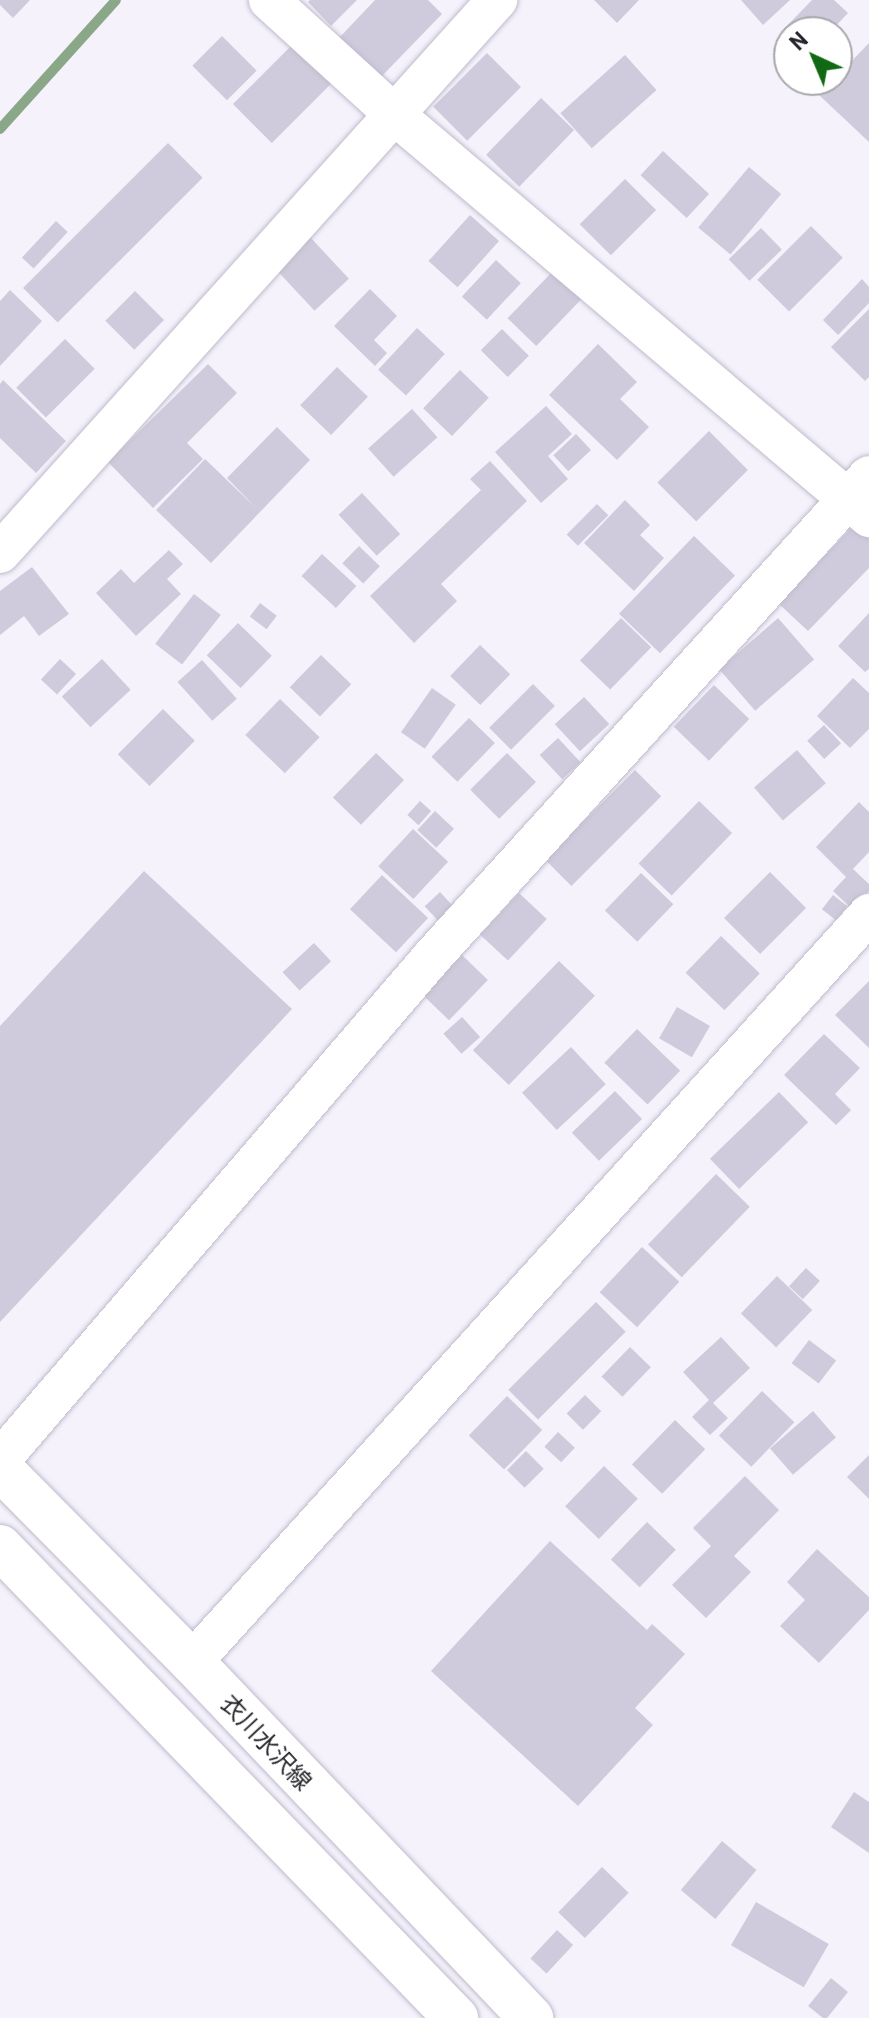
<!DOCTYPE html>
<meta charset="utf-8">
<style>
body{margin:0}
#map{position:relative;width:869px;height:2018px;overflow:hidden;background:#f5f2fc;font-family:Barlow,"Noto Sans JP",sans-serif}
div>[style]{position:absolute}
.stream>*{height:10px;margin:-5px;padding:0 5px;transform-origin:5px;border-radius:5px;background:#8aa787}
.building>*{inset:0;background:#d0cbdc;transform-origin:0 0}
.roads{filter:drop-shadow(0 0 2px #bfbbcc) drop-shadow(0 0 2px #bfbbcc)}
.minor>*{height:40px;margin:-20px;padding:0 20px;transform-origin:20px;border-radius:20px;background:#fff}
.major>*{height:44px;margin:-22px;padding:0 22px;transform-origin:22px;border-radius:22px;background:#fff}
span{translate:-50% -50%;white-space:nowrap;text-align:center;line-height:1.15;-webkit-text-stroke:6px #fff;paint-order:stroke}
.street-label{font-size:24px;color:#28262c}
.north{position:absolute;left:773px;top:16px;width:80px;height:80px;box-sizing:border-box;background:#fff;border:2px solid #a9a8ab;border-radius:50%;rotate:316deg;font-size:22px;font-weight:700;line-height:32px;text-align:center;color:#28262c}
.north::after{content:'';display:block;margin:auto;width:28px;height:36px;background:#116a13;clip-path:polygon(50% 0,100% 100%,50% 72%,0 100%)}
</style>
<div id="map">
<div class="stream">
<div style="left:0;top:129px;width:173px;rotate:-48deg"></div>
</div>
<div class="building">
<div style="clip-path:polygon(0 0,30px 0,13px 18px,0 5px)"></div>
<div style="clip-path:polygon(310px 0,357px 0,331px 26px,308px 2px)"></div>
<div style="clip-path:polygon(375px 0,428px 0,442px 14px,380px 78px,339px 38px)"></div>
<div style="clip-path:polygon(594px 0,639px 0,617px 23px)"></div>
<div style="clip-path:polygon(741px 0,790px 0,763px 25px)"></div>
<div style="clip-path:polygon(812px 0,834px 0,848px 13px,830px 32px,789px 32px,789px 39px,781px 32px)"></div>
<div style="left:222px;top:36px;width:49px;height:42px;rotate:45deg"></div>
<div style="clip-path:polygon(869px 43px,869px 142px,819px 95px)"></div>
<div style="left:293px;top:44px;width:55px;height:85px;rotate:45deg"></div>
<div style="left:487px;top:53px;width:48px;height:76px;rotate:45deg"></div>
<div style="left:625px;top:55px;width:47px;height:87px;rotate:48deg"></div>
<div style="left:541px;top:98px;width:46px;height:79px;rotate:44deg"></div>
<div style="left:168px;top:143px;width:49px;height:205px;rotate:45deg"></div>
<div style="left:663px;top:151px;width:63px;height:33px;rotate:43deg"></div>
<div style="left:749px;top:167px;width:42px;height:79px;rotate:40deg"></div>
<div style="left:625px;top:179px;width:44px;height:64px;rotate:45deg"></div>
<div style="left:470px;top:215px;width:39px;height:62px;rotate:42deg"></div>
<div style="left:56px;top:221px;width:16px;height:50px;rotate:43deg"></div>
<div style="left:811px;top:226px;width:45px;height:76px;rotate:45deg"></div>
<div style="left:761px;top:228px;width:30px;height:45px;rotate:46deg"></div>
<div style="left:310px;top:237px;width:57px;height:47px;rotate:47deg"></div>
<div style="left:496px;top:260px;width:34px;height:50px;rotate:43deg"></div>
<div style="left:554px;top:270px;width:40px;height:67px;rotate:44deg"></div>
<div style="clip-path:polygon(862px 279px,869px 287px,869px 303px,838px 335px,823px 320px)"></div>
<div style="clip-path:polygon(370px 289px,397px 316px,374px 340px,387px 353px,375px 366px,334px 326px)"></div>
<div style="clip-path:polygon(10px 290px,42px 321px,0 366px,0 301px)"></div>
<div style="left:135px;top:291px;width:41px;height:42px;rotate:45deg"></div>
<div style="clip-path:polygon(869px 309px,869px 377px,865px 381px,831px 347px)"></div>
<div style="left:417px;top:328px;width:38px;height:57px;rotate:43deg"></div>
<div style="left:502px;top:329px;width:38px;height:30px;rotate:45deg"></div>
<div style="left:65px;top:339px;width:42px;height:69px;rotate:45deg"></div>
<div style="clip-path:polygon(598px 344px,637px 382px,620px 399px,649px 427px,617px 460px,549px 395px)"></div>
<div style="clip-path:polygon(208px 364px,237px 393px,187px 443px,203px 459px,153px 508px,108px 462px)"></div>
<div style="left:337px;top:367px;width:43px;height:53px;rotate:44deg"></div>
<div style="left:460px;top:370px;width:40px;height:53px;rotate:44deg"></div>
<div style="clip-path:polygon(3px 380px,66px 441px,36px 473px,0 438px,0 384px)"></div>
<div style="clip-path:polygon(546px 406px,572px 434px,548px 456px,568px 479px,541px 503px,495px 452px)"></div>
<div style="left:412px;top:409px;width:38px;height:59px;rotate:48deg"></div>
<div style="clip-path:polygon(277px 427px,310px 460px,211px 563px,156px 510px,205px 459px,256px 508px,227px 478px)"></div>
<div style="left:709px;top:431px;width:55px;height:73px;rotate:45deg"></div>
<div style="left:576px;top:434px;width:22px;height:31px;rotate:47deg"></div>
<div style="clip-path:polygon(490px 461px,527px 501px,441px 584px,457px 601px,414px 643px,370px 596px,481px 490px,470px 479px)"></div>
<div style="left:362px;top:493px;width:56px;height:32px;rotate:47deg"></div>
<div style="clip-path:polygon(625px 500px,650px 525px,640px 535px,664px 558px,634px 591px,584px 543px)"></div>
<div style="left:597px;top:504px;width:16px;height:43px;rotate:45deg"></div>
<div style="clip-path:polygon(854px 525px,869px 539px,869px 568px,808px 631px,779px 604px)"></div>
<div style="left:694px;top:536px;width:57px;height:108px;rotate:44deg"></div>
<div style="left:359px;top:546px;width:29px;height:24px;rotate:44deg"></div>
<div style="clip-path:polygon(169px 550px,183px 564px,167px 579px,181px 594px,136px 636px,96px 593px,121px 569px,134px 583px)"></div>
<div style="left:322px;top:554px;width:47px;height:30px;rotate:43deg"></div>
<div style="clip-path:polygon(32px 567px,69px 614px,39px 636px,24px 616px,0 635px,0 591px)"></div>
<div style="left:194px;top:594px;width:34px;height:63px;rotate:38deg"></div>
<div style="left:260px;top:603px;width:21px;height:17px;rotate:37deg"></div>
<div style="clip-path:polygon(869px 613px,869px 669px,865px 672px,838px 646px)"></div>
<div style="left:621px;top:618px;width:42px;height:59px;rotate:44deg"></div>
<div style="left:778px;top:618px;width:55px;height:78px;rotate:49deg"></div>
<div style="left:238px;top:623px;width:47px;height:45px;rotate:44deg"></div>
<div style="left:480px;top:645px;width:42px;height:43px;rotate:44deg"></div>
<div style="left:321px;top:655px;width:42px;height:45px;rotate:44deg"></div>
<div style="left:60px;top:659px;width:22px;height:28px;rotate:43deg"></div>
<div style="left:102px;top:659px;width:42px;height:55px;rotate:47deg"></div>
<div style="left:202px;top:660px;width:52px;height:33px;rotate:48deg"></div>
<div style="clip-path:polygon(853px 678px,869px 693px,869px 729px,850px 748px,817px 716px)"></div>
<div style="left:533px;top:684px;width:31px;height:62px;rotate:45deg"></div>
<div style="left:714px;top:685px;width:49px;height:58px;rotate:44deg"></div>
<div style="left:432px;top:688px;width:29px;height:54px;rotate:35deg"></div>
<div style="left:584px;top:697px;width:37px;height:40px;rotate:47deg"></div>
<div style="left:280px;top:699px;width:55px;height:50px;rotate:44deg"></div>
<div style="left:163px;top:709px;width:45px;height:64px;rotate:45deg"></div>
<div style="left:469px;top:718px;width:36px;height:54px;rotate:44deg"></div>
<div style="left:824px;top:725px;width:25px;height:23px;rotate:47deg"></div>
<div style="left:558px;top:738px;width:33px;height:25px;rotate:47deg"></div>
<div style="left:797px;top:750px;width:44px;height:57px;rotate:49deg"></div>
<div style="left:376px;top:753px;width:39px;height:62px;rotate:44deg"></div>
<div style="left:507px;top:753px;width:41px;height:52px;rotate:45deg"></div>
<div style="left:635px;top:770px;width:37px;height:127px;rotate:45deg"></div>
<div style="left:420px;top:801px;width:15px;height:19px;rotate:42deg"></div>
<div style="left:699px;top:801px;width:46px;height:87px;rotate:44deg"></div>
<div style="clip-path:polygon(859px 802px,869px 812px,869px 852px,853px 869px,869px 884px,869px 891px,852px 909px,833px 891px,846px 877px,816px 847px)"></div>
<div style="left:435px;top:811px;width:26px;height:26px;rotate:43deg"></div>
<div style="left:413px;top:829px;width:48px;height:51px;rotate:43deg"></div>
<div style="clip-path:polygon(144px 871px,292px 1009px,0 1322px,0 1026px)"></div>
<div style="left:770px;top:872px;width:51px;height:65px;rotate:45deg"></div>
<div style="left:641px;top:873px;width:45px;height:52px;rotate:44deg"></div>
<div style="left:382px;top:875px;width:63px;height:47px;rotate:43deg"></div>
<div style="left:440px;top:892px;width:19px;height:21px;rotate:47deg"></div>
<div style="left:519px;top:893px;width:38px;height:57px;rotate:43deg"></div>
<div style="left:833px;top:895px;width:18px;height:18px;rotate:38deg"></div>
<div style="left:721px;top:936px;width:54px;height:51px;rotate:44deg"></div>
<div style="left:314px;top:943px;width:25px;height:43px;rotate:47deg"></div>
<div style="left:462px;top:955px;width:36px;height:56px;rotate:44deg"></div>
<div style="left:559px;top:961px;width:50px;height:124px;rotate:44deg"></div>
<div style="clip-path:polygon(869px 981px,869px 1048px,835px 1015px)"></div>
<div style="left:677px;top:1007px;width:38px;height:36px;rotate:30deg"></div>
<div style="left:462px;top:1017px;width:27px;height:25px;rotate:48deg"></div>
<div style="left:637px;top:1029px;width:60px;height:47px;rotate:44deg"></div>
<div style="clip-path:polygon(824px 1034px,860px 1068px,835px 1094px,851px 1110px,836px 1125px,784px 1075px)"></div>
<div style="left:571px;top:1047px;width:51px;height:67px;rotate:47deg"></div>
<div style="left:615px;top:1091px;width:39px;height:60px;rotate:46deg"></div>
<div style="left:779px;top:1092px;width:42px;height:96px;rotate:46deg"></div>
<div style="left:716px;top:1174px;width:47px;height:98px;rotate:44deg"></div>
<div style="left:642px;top:1247px;width:51px;height:62px;rotate:43deg"></div>
<div style="left:806px;top:1268px;width:19px;height:25px;rotate:43deg"></div>
<div style="left:777px;top:1276px;width:49px;height:52px;rotate:44deg"></div>
<div style="left:596px;top:1302px;width:42px;height:124px;rotate:45deg"></div>
<div style="clip-path:polygon(721px 1337px,750px 1368px,713px 1403px,728px 1418px,710px 1435px,692px 1417px,709px 1400px,683px 1372px)"></div>
<div style="left:809px;top:1340px;width:34px;height:29px;rotate:37deg"></div>
<div style="left:630px;top:1347px;width:29px;height:41px;rotate:44deg"></div>
<div style="left:762px;top:1391px;width:45px;height:62px;rotate:44deg"></div>
<div style="left:585px;top:1395px;width:23px;height:26px;rotate:45deg"></div>
<div style="left:507px;top:1396px;width:49px;height:55px;rotate:44deg"></div>
<div style="left:813px;top:1411px;width:35px;height:57px;rotate:49deg"></div>
<div style="left:675px;top:1420px;width:42px;height:62px;rotate:44deg"></div>
<div style="left:558px;top:1432px;width:23px;height:20px;rotate:43deg"></div>
<div style="left:526px;top:1451px;width:25px;height:27px;rotate:45deg"></div>
<div style="clip-path:polygon(869px 1455px,869px 1499px,847px 1477px)"></div>
<div style="left:604px;top:1466px;width:47px;height:56px;rotate:44deg"></div>
<div style="clip-path:polygon(745px 1476px,779px 1510px,734px 1556px,751px 1572px,706px 1618px,672px 1585px,711px 1546px,693px 1528px)"></div>
<div style="left:647px;top:1522px;width:40px;height:52px;rotate:44deg"></div>
<div style="clip-path:polygon(550px 1541px,647px 1630px,652px 1624px,685px 1654px,635px 1708px,653px 1725px,578px 1806px,431px 1671px)"></div>
<div style="clip-path:polygon(817px 1549px,869px 1597px,869px 1610px,819px 1663px,780px 1626px,805px 1600px,787px 1582px)"></div>
<div style="clip-path:polygon(854px 1792px,869px 1802px,869px 1853px,831px 1827px)"></div>
<div style="left:722px;top:1841px;width:45px;height:64px;rotate:40deg"></div>
<div style="left:602px;top:1867px;width:37px;height:63px;rotate:44deg"></div>
<div style="left:756px;top:1902px;width:84px;height:50px;rotate:30deg"></div>
<div style="left:557px;top:1930px;width:22px;height:39px;rotate:43deg"></div>
<div style="clip-path:polygon(831px 1978px,848px 1992px,827px 2018px,823px 2018px,808px 2006px)"></div>
</div>
<div class="roads">
<div class="minor">
<div style="left:269px;top:0;width:171px;rotate:42.4deg"></div>
<div style="left:395px;top:115px;width:622px;rotate:40.3deg"></div>
<div style="left:0;top:553px;width:744px;rotate:-48.05deg"></div>
<div style="left:0;top:1460px;width:664px;rotate:-49.33deg"></div>
<div style="left:433px;top:956px;width:648px;rotate:-47.75deg"></div>
<div style="left:192px;top:1662px;width:1009px;rotate:-47.85deg"></div>
</div>
<div class="major">
<div style="left:0;top:1468px;width:273px;rotate:45.3deg"></div>
<div style="left:192px;top:1662px;width:492px;rotate:46.4deg"></div>
<div style="left:0;top:1547px;width:656px;rotate:45.93deg"></div>
</div>
</div>
<div class="street-label">
<span style="left:267px;top:1742px;rotate:47deg">衣川水沢線</span>
</div>
<div class="north">N</div>
</div>
